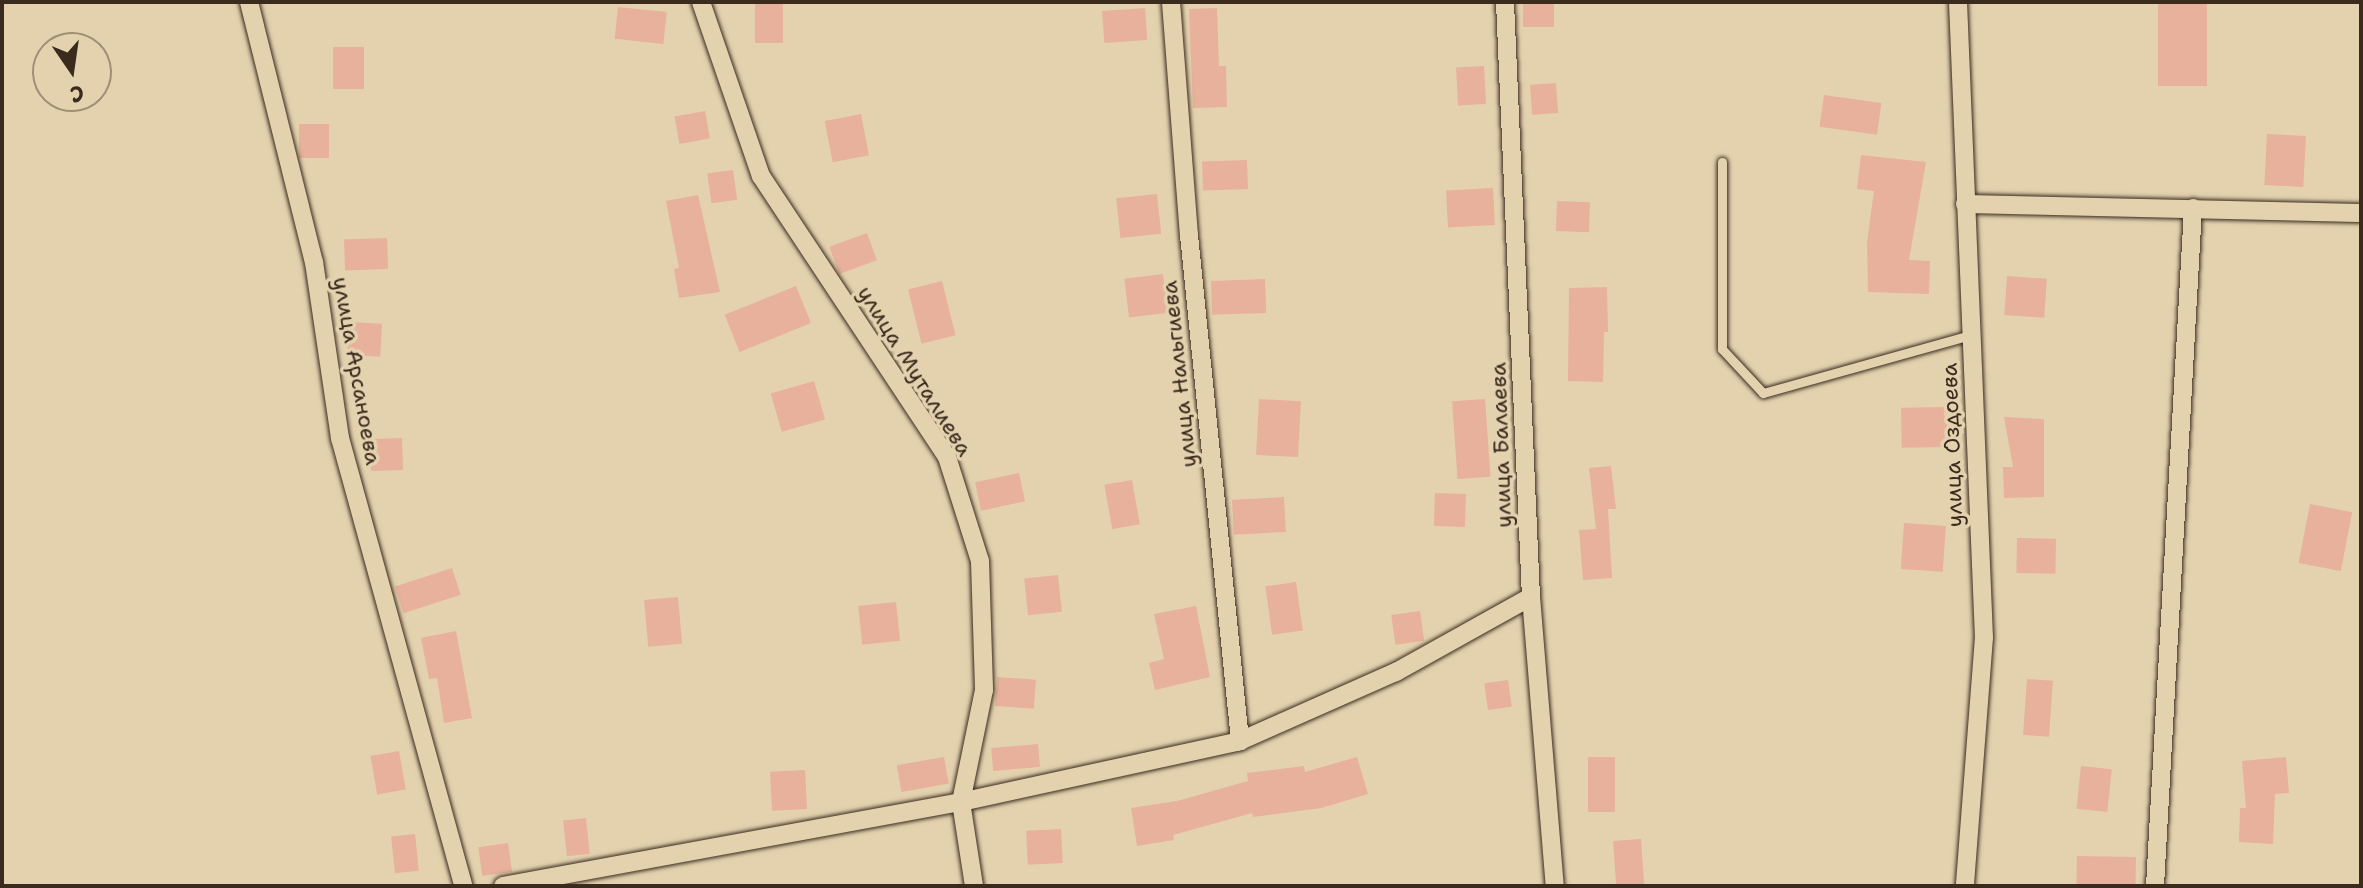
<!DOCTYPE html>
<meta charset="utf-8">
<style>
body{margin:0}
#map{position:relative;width:2363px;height:888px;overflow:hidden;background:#e4d2af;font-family:"Shantell Sans",sans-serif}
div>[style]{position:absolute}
.building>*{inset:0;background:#e7b19c;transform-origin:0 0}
.roads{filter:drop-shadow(0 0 2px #3b2a1e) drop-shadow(0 0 2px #3b2a1e)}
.lane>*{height:9px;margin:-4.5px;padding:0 4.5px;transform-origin:4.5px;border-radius:4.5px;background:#e4d2af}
.street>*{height:18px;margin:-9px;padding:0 9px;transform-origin:9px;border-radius:9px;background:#e4d2af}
span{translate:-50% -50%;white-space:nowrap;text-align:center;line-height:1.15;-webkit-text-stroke:7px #e4d2af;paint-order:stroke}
.street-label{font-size:22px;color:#3b2a1e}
.frame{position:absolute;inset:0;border:4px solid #3b2a1e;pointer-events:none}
.north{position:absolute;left:32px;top:32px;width:80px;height:80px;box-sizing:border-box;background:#e4d2af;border:2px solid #a08f75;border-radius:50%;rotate:167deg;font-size:22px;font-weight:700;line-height:32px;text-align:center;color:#3b2a1e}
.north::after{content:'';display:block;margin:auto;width:28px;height:36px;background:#3b2a1e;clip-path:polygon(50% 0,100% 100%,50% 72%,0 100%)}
</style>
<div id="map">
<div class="building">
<div style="left:755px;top:2px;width:28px;height:41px"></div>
<div style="left:1523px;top:2px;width:31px;height:25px"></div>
<div style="left:2158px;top:2px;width:49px;height:84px"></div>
<div style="left:618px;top:7px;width:49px;height:32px;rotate:6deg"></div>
<div style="left:1145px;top:8px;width:32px;height:43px;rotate:86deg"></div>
<div style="clip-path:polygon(1217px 8px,1219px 66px,1226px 66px,1227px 107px,1193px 108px,1189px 9px)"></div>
<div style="left:333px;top:47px;width:31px;height:42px"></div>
<div style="left:1484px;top:66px;width:38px;height:28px;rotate:87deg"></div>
<div style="left:1556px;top:83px;width:30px;height:26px;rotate:86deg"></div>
<div style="left:1824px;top:95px;width:58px;height:32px;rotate:8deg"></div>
<div style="left:705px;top:111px;width:28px;height:31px;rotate:80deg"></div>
<div style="left:861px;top:114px;width:42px;height:37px;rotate:79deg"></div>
<div style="left:329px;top:124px;width:34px;height:30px;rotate:90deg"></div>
<div style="left:2267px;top:134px;width:39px;height:51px;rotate:3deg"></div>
<div style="clip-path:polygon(1861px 155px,1926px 162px,1909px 260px,1930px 261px,1929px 294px,1868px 292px,1867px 242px,1874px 191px,1857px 189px)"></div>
<div style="left:1247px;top:160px;width:29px;height:45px;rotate:88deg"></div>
<div style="left:733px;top:170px;width:30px;height:26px;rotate:82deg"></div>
<div style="left:1493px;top:188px;width:37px;height:47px;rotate:87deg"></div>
<div style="left:1157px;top:194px;width:40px;height:41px;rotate:84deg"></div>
<div style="clip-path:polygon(698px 195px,720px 292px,679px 298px,674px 269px,679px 268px,666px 201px)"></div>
<div style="left:1557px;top:201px;width:33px;height:30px;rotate:2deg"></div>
<div style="left:867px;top:233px;width:29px;height:40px;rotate:70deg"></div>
<div style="left:387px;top:238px;width:31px;height:43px;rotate:88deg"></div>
<div style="left:1163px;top:274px;width:39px;height:39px;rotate:83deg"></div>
<div style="left:2007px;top:276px;width:40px;height:39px;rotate:4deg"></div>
<div style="left:1265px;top:279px;width:34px;height:54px;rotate:88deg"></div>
<div style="left:942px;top:281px;width:56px;height:35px;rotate:76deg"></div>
<div style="left:796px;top:286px;width:40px;height:77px;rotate:68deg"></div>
<div style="clip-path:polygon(1607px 287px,1608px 332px,1604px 332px,1603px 382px,1568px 381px,1569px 288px)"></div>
<div style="left:349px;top:322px;width:33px;height:33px;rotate:3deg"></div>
<div style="left:814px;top:381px;width:40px;height:45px;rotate:74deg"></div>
<div style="left:1259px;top:399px;width:42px;height:56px;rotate:3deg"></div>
<div style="left:1485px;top:399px;width:78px;height:33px;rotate:86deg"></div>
<div style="left:1950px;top:407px;width:40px;height:49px;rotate:89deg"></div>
<div style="clip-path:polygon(2004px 417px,2044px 419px,2044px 497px,2004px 498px,2003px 467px,2013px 467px)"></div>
<div style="left:402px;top:438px;width:32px;height:32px;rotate:88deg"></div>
<div style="clip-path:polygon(1611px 466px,1616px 509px,1608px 509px,1612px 578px,1583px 580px,1579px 530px,1596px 529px,1589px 468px)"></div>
<div style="left:1019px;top:473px;width:29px;height:45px;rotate:78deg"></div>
<div style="left:1132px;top:480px;width:45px;height:28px;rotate:80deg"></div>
<div style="left:1435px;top:493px;width:31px;height:33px;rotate:2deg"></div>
<div style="left:1284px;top:497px;width:35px;height:52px;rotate:87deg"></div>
<div style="left:2310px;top:504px;width:43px;height:60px;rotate:11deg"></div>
<div style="left:1904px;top:523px;width:42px;height:46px;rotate:4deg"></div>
<div style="left:2017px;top:538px;width:39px;height:35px;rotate:1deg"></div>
<div style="left:452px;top:568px;width:28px;height:60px;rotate:72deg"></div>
<div style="left:1058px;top:575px;width:37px;height:34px;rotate:84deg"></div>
<div style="left:1296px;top:582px;width:49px;height:31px;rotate:82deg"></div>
<div style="left:678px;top:597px;width:47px;height:34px;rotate:85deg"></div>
<div style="left:896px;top:602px;width:39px;height:38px;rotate:84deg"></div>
<div style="clip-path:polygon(1196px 606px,1210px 677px,1155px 690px,1149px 663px,1164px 659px,1154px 614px)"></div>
<div style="left:1420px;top:611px;width:30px;height:29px;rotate:82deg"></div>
<div style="clip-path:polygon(456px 631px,472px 718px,444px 723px,437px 678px,429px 679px,421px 638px)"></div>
<div style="left:997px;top:677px;width:39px;height:29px;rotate:4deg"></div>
<div style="left:2027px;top:679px;width:26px;height:56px;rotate:4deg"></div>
<div style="left:1508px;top:680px;width:27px;height:24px;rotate:82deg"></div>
<div style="left:1038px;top:744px;width:23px;height:47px;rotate:85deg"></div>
<div style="left:399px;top:751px;width:39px;height:29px;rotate:80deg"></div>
<div style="left:944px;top:757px;width:27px;height:48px;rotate:80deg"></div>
<div style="clip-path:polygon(1357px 757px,1368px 794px,1321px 808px,1253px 817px,1252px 813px,1173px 835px,1174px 840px,1137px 846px,1131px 808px,1177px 801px,1248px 781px,1247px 773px,1304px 766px,1305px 772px)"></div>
<div style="left:1588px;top:757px;width:27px;height:55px"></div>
<div style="clip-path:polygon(2286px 757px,2289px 793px,2275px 794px,2273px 844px,2239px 842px,2240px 808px,2246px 808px,2242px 761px)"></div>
<div style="left:2081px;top:766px;width:31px;height:43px;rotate:6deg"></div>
<div style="left:805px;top:770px;width:39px;height:35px;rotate:87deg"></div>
<div style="left:586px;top:818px;width:36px;height:23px;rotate:84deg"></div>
<div style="left:1061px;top:829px;width:34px;height:35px;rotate:87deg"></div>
<div style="left:415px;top:834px;width:37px;height:24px;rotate:84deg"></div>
<div style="left:1641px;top:839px;width:47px;height:28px;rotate:86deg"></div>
<div style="left:508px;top:843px;width:29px;height:30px;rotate:82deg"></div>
<div style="left:2077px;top:856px;width:59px;height:30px;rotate:1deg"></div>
</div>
<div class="roads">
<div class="lane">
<div style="left:1722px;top:162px;width:187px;rotate:90deg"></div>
<div style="left:1722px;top:349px;width:60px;rotate:47deg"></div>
<div style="left:1763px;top:393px;width:216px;rotate:-15.6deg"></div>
</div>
<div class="street">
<div style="left:249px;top:2px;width:268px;rotate:76deg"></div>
<div style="left:314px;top:262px;width:178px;rotate:81.6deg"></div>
<div style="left:340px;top:438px;width:465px;rotate:74.6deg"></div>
<div style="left:701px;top:2px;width:184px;rotate:71deg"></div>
<div style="left:761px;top:176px;width:337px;rotate:56.5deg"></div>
<div style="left:947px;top:457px;width:109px;rotate:72.4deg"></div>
<div style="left:980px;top:561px;width:129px;rotate:88.2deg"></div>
<div style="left:984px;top:690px;width:114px;rotate:101.6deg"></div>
<div style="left:961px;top:802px;width:85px;rotate:81.2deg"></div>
<div style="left:1171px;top:2px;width:234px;rotate:85.6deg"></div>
<div style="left:1189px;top:235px;width:509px;rotate:84.24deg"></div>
<div style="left:1505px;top:2px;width:596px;rotate:87.5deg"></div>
<div style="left:1531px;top:597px;width:290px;rotate:85.3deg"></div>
<div style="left:1958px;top:2px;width:636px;rotate:87.66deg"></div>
<div style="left:1984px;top:637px;width:250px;rotate:94.4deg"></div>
<div style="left:1965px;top:204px;width:396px;rotate:1.3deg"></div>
<div style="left:503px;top:886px;width:466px;rotate:-10.4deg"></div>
<div style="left:961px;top:802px;width:286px;rotate:-12.3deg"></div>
<div style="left:1240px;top:741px;width:171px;rotate:-23.9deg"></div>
<div style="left:1396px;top:672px;width:154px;rotate:-29.1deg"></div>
<div style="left:2155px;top:886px;width:679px;rotate:-86.79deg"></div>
</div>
</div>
<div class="street-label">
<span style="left:357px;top:371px;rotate:80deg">улица Арсаноева</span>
<span style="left:915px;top:371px;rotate:58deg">улица Муталиева</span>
<span style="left:1179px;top:374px;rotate:-96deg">улица Нальгиева</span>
<span style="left:1501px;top:445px;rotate:-92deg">улица Балаева</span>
<span style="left:1952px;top:445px;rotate:-92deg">улица Оздоева</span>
</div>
<div class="frame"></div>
<div class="north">С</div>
</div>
